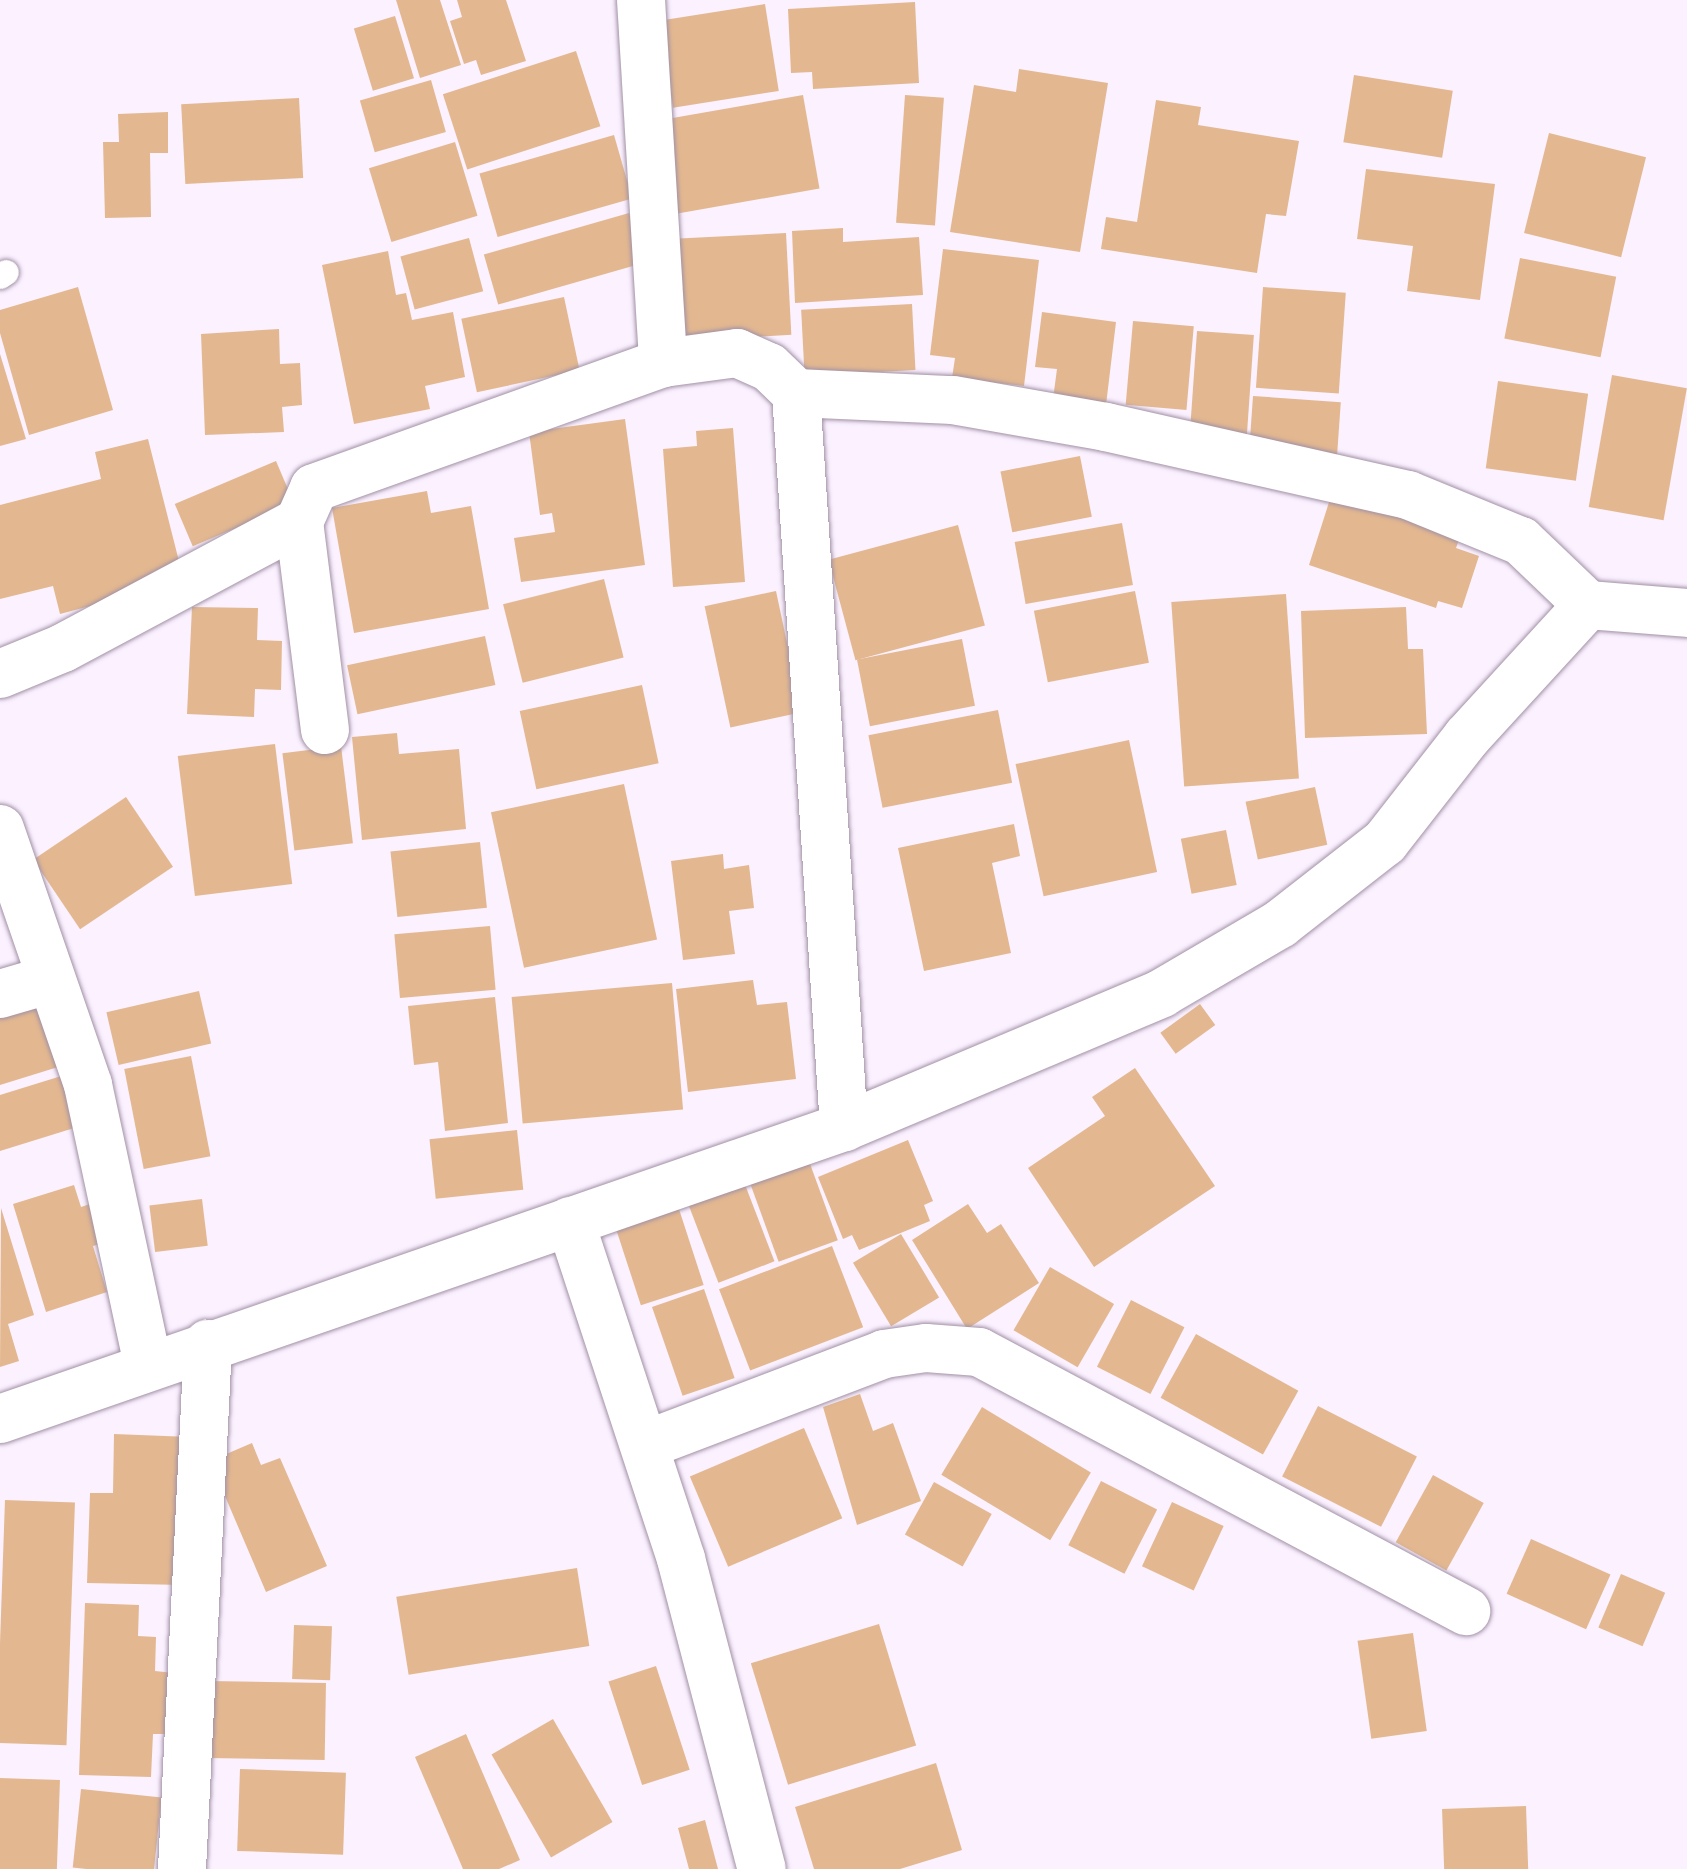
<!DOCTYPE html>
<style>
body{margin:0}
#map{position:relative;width:1687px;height:1869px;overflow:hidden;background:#fbf1ff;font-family:"IBM Plex Sans",sans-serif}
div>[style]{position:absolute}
.building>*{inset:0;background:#e3b890;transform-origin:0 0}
.roads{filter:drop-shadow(0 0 2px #a190a5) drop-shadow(0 0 2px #a190a5)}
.service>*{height:25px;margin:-12.5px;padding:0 12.5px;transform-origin:12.5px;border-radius:12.5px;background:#fff}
.minor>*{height:48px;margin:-24px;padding:0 24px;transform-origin:24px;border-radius:24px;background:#fff}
span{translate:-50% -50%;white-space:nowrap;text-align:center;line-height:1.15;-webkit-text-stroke:8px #fff;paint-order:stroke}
</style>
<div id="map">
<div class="building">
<div style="clip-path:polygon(396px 0,440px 0,461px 65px,420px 78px)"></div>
<div style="clip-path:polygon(457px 0,506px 0,526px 61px,481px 75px,476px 60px,464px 64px,450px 21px,462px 17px)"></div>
<div style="clip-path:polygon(915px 2px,919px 83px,813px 89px,812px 72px,791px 73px,788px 9px)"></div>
<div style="left:765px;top:4px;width:88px;height:107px;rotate:81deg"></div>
<div style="left:395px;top:16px;width:65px;height:43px;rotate:73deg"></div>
<div style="left:576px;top:51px;width:79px;height:140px;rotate:72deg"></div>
<div style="clip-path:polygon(1019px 69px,1108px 83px,1080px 252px,950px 232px,974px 85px,1016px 92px)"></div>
<div style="left:1354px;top:75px;width:100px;height:68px;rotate:9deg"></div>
<div style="left:431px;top:80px;width:54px;height:74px;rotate:74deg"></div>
<div style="left:803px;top:95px;width:95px;height:144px;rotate:80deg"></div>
<div style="left:905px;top:95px;width:39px;height:128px;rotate:4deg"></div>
<div style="left:299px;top:98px;width:80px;height:118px;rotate:87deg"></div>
<div style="clip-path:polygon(1156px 100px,1201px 107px,1198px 125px,1299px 141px,1286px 216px,1266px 214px,1257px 273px,1101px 249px,1106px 217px,1137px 222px)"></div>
<div style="clip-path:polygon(168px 112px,168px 153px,150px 153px,151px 217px,105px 218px,103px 142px,119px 142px,118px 114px)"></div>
<div style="left:1549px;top:133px;width:100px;height:103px;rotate:14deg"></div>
<div style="left:614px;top:135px;width:66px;height:140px;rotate:74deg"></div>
<div style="left:455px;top:142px;width:77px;height:90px;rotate:73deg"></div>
<div style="clip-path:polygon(1366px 169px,1495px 184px,1480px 300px,1407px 291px,1413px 246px,1357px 239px)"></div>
<div style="left:629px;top:213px;width:52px;height:151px;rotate:74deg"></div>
<div style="clip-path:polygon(843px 228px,843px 242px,919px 237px,923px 295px,795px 303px,792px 231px)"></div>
<div style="left:786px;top:233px;width:102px;height:117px;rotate:87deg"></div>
<div style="left:469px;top:238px;width:55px;height:71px;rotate:75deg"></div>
<div style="clip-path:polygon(943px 249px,1039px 260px,1024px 386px,952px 378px,955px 358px,930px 355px)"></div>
<div style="clip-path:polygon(388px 251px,396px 295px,406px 293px,412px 320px,453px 312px,465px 377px,425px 386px,430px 409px,354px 424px,322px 265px)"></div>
<div style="left:1520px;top:258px;width:98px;height:82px;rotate:11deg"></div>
<div style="clip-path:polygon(78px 287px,113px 410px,29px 435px,0 333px,0 310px)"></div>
<div style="left:1263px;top:287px;width:83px;height:101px;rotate:4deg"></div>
<div style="left:564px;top:297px;width:75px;height:105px;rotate:78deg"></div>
<div style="left:912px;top:304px;width:66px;height:111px;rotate:87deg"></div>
<div style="clip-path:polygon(1042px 312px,1116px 322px,1106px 405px,1053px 399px,1057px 369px,1035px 367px)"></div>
<div style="left:1133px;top:321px;width:61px;height:84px;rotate:5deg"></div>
<div style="clip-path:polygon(279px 329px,280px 364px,300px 363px,302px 405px,282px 407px,284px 432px,205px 435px,201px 334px)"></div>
<div style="left:1197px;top:331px;width:57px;height:101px;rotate:4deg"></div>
<div style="clip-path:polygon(0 354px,26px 439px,0 446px)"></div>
<div style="left:1612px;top:375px;width:76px;height:134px;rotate:10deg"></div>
<div style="left:1498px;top:381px;width:91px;height:88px;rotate:8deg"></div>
<div style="left:1253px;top:396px;width:88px;height:53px;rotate:4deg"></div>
<div style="clip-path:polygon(625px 419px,645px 565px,521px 582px,514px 538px,555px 532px,552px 513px,540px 515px,529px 432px)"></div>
<div style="clip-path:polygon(733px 428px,745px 582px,673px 587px,663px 449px,697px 446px,696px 431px)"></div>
<div style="clip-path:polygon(148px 439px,184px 581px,60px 614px,53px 586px,0 599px,0 505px,101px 479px,95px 452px)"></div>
<div style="left:1080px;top:456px;width:62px;height:81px;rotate:79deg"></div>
<div style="left:276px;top:461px;width:46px;height:110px;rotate:67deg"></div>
<div style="clip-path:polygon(427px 491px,431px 513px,471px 506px,489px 609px,354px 633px,332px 508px)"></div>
<div style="clip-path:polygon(1331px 496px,1460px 537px,1456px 548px,1479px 556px,1462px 608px,1438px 601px,1436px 608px,1309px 565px)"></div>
<div style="left:1122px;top:523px;width:63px;height:109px;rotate:80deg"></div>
<div style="left:958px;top:525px;width:104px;height:134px;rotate:75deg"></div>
<div style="left:604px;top:579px;width:81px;height:104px;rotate:76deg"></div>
<div style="left:776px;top:591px;width:124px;height:73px;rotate:78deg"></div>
<div style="left:1135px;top:591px;width:73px;height:103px;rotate:79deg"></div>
<div style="left:1286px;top:594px;width:185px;height:115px;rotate:86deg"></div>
<div style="clip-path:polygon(192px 607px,258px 608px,257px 640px,282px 641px,281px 690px,255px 689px,254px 717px,187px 714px)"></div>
<div style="clip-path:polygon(1406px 607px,1408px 649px,1423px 649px,1427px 734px,1305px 738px,1301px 611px)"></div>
<div style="left:485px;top:636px;width:50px;height:141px;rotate:78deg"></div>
<div style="left:962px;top:639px;width:68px;height:107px;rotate:79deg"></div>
<div style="left:642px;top:685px;width:80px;height:125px;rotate:78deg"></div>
<div style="left:998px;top:710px;width:74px;height:132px;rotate:79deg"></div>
<div style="clip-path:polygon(397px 733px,399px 754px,459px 749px,466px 829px,362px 840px,352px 737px)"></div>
<div style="left:1129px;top:740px;width:135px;height:116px;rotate:78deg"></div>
<div style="left:275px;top:744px;width:141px;height:98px;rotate:83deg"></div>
<div style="left:341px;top:746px;width:98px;height:59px;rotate:83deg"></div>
<div style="left:624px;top:784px;width:159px;height:136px;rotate:78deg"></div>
<div style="left:1315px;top:787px;width:59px;height:71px;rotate:78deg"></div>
<div style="left:126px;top:797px;width:84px;height:112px;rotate:56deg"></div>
<div style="clip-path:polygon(1014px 824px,1020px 856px,992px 863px,1011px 953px,924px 971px,898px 848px)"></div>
<div style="left:1226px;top:830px;width:56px;height:46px;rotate:79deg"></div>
<div style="left:480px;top:842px;width:66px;height:90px;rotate:84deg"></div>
<div style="clip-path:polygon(723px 854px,724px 869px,749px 865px,754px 908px,729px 911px,735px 954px,683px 960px,671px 861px)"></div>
<div style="left:490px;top:926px;width:64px;height:96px;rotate:85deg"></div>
<div style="clip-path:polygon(753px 980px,757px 1005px,787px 1002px,796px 1079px,688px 1092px,676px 989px)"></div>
<div style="left:672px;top:983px;width:127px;height:161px;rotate:85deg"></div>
<div style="clip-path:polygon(49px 989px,71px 1063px,0 1085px,0 1004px)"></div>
<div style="left:199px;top:991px;width:54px;height:95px;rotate:77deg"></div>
<div style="clip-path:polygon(495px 997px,508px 1123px,445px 1131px,438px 1062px,414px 1065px,408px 1006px)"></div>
<div style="left:1200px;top:1004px;width:26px;height:49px;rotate:54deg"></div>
<div style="left:191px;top:1056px;width:102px;height:68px;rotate:79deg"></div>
<div style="clip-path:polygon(1135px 1068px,1215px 1186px,1094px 1267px,1028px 1168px,1105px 1116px,1092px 1097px)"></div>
<div style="clip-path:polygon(71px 1073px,87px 1124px,0 1151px,0 1095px)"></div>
<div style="left:517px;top:1130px;width:60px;height:88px;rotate:84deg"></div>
<div style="clip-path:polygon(908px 1140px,933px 1201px,924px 1205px,930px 1221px,859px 1250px,852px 1235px,843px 1239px,818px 1177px)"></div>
<div style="left:805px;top:1150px;width:96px;height:63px;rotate:70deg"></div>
<div style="left:744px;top:1182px;width:85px;height:60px;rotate:69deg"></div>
<div style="clip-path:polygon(74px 1185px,81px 1207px,102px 1200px,114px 1240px,93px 1246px,107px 1292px,46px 1312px,13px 1204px)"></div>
<div style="left:202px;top:1199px;width:47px;height:53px;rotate:83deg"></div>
<div style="clip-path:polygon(968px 1204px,987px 1233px,1001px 1224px,1039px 1283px,967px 1329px,912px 1240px)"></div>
<div style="left:678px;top:1206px;width:83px;height:66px;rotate:72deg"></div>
<div style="clip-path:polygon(1px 1208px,34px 1315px,8px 1324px,19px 1361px,0 1367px)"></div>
<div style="left:901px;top:1234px;width:74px;height:56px;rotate:59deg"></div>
<div style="left:832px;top:1246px;width:87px;height:121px;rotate:69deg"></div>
<div style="left:1050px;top:1267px;width:74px;height:73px;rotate:30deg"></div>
<div style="left:704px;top:1289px;width:94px;height:55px;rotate:71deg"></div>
<div style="left:1131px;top:1300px;width:60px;height:75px;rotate:27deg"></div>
<div style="left:1196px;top:1334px;width:117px;height:73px;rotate:29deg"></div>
<div style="clip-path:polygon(860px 1394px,873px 1431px,893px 1423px,921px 1501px,857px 1525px,823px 1407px)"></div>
<div style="left:1318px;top:1406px;width:111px;height:79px;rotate:27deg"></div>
<div style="left:982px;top:1407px;width:127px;height:79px;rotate:31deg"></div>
<div style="left:804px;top:1428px;width:98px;height:124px;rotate:67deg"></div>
<div style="clip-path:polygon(114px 1434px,190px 1437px,184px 1585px,87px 1583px,90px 1493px,113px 1493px)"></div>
<div style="clip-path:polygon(252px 1443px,261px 1465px,280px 1458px,327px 1566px,266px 1592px,210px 1461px)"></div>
<div style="left:1433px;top:1475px;width:58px;height:77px;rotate:29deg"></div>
<div style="left:1101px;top:1481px;width:63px;height:72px;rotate:27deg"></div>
<div style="left:934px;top:1482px;width:66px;height:60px;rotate:29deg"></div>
<div style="left:5px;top:1500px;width:70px;height:243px;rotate:2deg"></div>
<div style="left:1172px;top:1502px;width:57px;height:71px;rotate:25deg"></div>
<div style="left:1531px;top:1539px;width:87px;height:60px;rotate:24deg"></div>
<div style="left:577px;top:1568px;width:79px;height:183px;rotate:81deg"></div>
<div style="left:1621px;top:1574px;width:48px;height:58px;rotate:23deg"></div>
<div style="clip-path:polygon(85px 1603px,139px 1605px,138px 1636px,156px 1637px,155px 1671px,174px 1673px,171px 1734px,153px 1734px,151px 1777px,79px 1775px)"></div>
<div style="left:879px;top:1624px;width:127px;height:134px;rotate:73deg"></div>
<div style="left:294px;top:1625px;width:38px;height:54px;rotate:2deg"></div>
<div style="left:1413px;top:1633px;width:99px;height:56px;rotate:82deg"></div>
<div style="left:656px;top:1666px;width:109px;height:50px;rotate:72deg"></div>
<div style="left:209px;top:1681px;width:117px;height:77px;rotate:1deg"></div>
<div style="left:553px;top:1719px;width:119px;height:71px;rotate:60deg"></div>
<div style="clip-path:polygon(466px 1734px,520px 1860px,499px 1869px,463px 1869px,415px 1757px)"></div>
<div style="clip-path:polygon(936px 1763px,962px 1850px,900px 1869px,814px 1869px,795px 1807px)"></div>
<div style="left:240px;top:1769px;width:106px;height:82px;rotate:2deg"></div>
<div style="left:0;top:1778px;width:60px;height:91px;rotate:2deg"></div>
<div style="left:81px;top:1789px;width:81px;height:79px;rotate:6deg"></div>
<div style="left:1526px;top:1806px;width:63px;height:84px;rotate:88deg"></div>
<div style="clip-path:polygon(705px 1820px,718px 1869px,689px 1869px,678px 1828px)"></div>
</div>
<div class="roads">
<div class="service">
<div style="left:0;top:276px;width:7px;rotate:-34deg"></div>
</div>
<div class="minor">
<div style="left:641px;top:0;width:364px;rotate:86.5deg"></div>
<div style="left:796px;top:393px;width:157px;rotate:2.6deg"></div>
<div style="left:953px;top:400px;width:155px;rotate:10deg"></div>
<div style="left:1106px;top:427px;width:310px;rotate:12.7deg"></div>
<div style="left:1408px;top:495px;width:122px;rotate:22.2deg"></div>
<div style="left:1521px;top:541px;width:93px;rotate:43.7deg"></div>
<div style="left:0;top:674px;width:68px;rotate:-22.4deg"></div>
<div style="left:63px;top:648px;width:268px;rotate:-28.1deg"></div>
<div style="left:325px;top:730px;width:210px;rotate:-97.1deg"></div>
<div style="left:299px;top:522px;width:37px;rotate:-66deg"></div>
<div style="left:314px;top:488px;width:371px;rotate:-19.7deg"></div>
<div style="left:663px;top:363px;width:75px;rotate:-7.7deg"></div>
<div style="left:737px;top:353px;width:35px;rotate:24deg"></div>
<div style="left:769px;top:367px;width:37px;rotate:44deg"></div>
<div style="left:796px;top:393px;width:736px;rotate:86.26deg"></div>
<div style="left:0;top:829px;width:271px;rotate:71deg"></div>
<div style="left:88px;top:1085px;width:287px;rotate:77.9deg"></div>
<div style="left:0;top:994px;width:50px;rotate:-16.3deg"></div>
<div style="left:570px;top:1221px;width:356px;rotate:71.8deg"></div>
<div style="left:681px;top:1559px;width:320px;rotate:75.4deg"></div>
<div style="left:0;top:1419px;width:893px;rotate:-19.08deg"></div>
<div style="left:844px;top:1127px;width:345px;rotate:-22.8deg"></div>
<div style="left:1162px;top:993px;width:137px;rotate:-30.3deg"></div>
<div style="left:1280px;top:924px;width:133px;rotate:-38deg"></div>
<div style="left:1385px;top:842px;width:133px;rotate:-52deg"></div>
<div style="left:1467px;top:737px;width:179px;rotate:-47.5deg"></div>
<div style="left:1588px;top:605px;width:99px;rotate:4.6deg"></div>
<div style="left:645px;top:1445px;width:256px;rotate:-20.8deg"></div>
<div style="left:884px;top:1354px;width:42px;rotate:-8.1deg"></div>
<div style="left:926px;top:1348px;width:53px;rotate:4.3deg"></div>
<div style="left:979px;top:1352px;width:552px;rotate:28.01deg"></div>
<div style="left:182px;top:1869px;width:526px;rotate:-87.16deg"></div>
</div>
</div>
</div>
